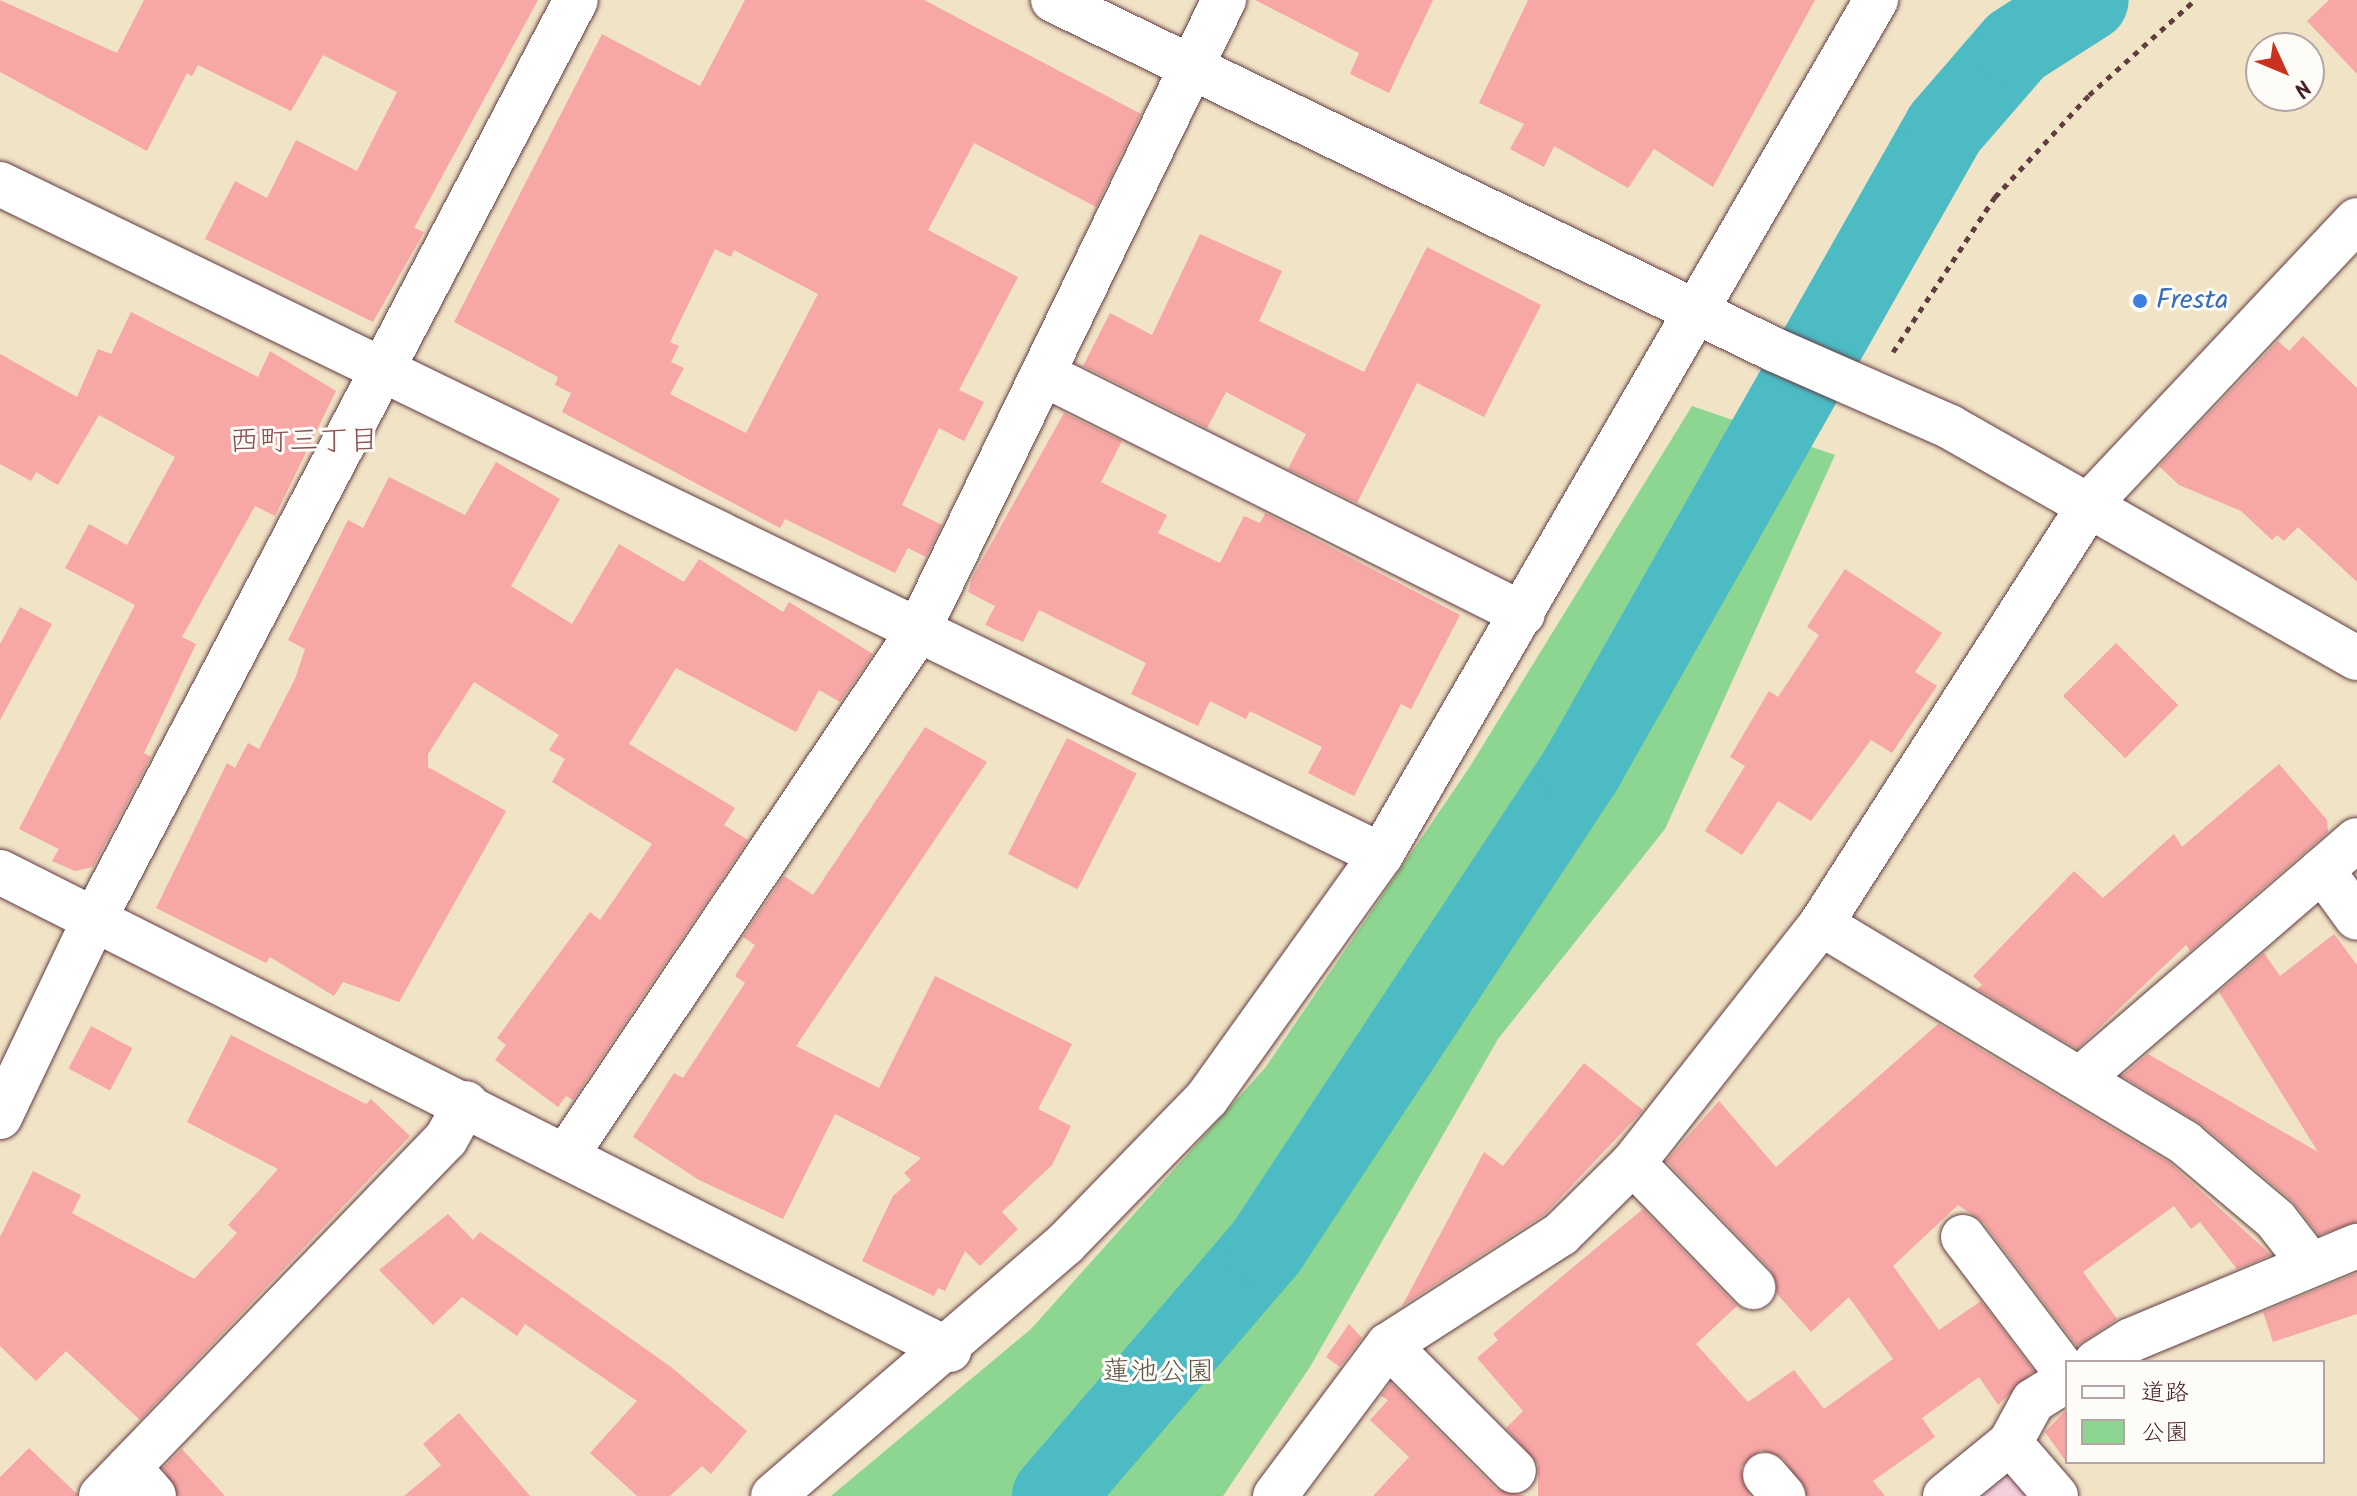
<!DOCTYPE html>
<meta charset="utf-8">
<style>
body{margin:0}
#map{position:relative;width:2357px;height:1496px;overflow:hidden;background:#f1e3c6;font-family:Kalam,"Klee One",sans-serif}
div>[style]{position:absolute}
.built>*{inset:0;background:#f5cfdb}
.green>*{inset:0;background:#8dd691}
.river>*{height:82px;margin:-41px;padding:0 41px;transform-origin:41px;border-radius:41px;background:#4cbbc3}
.building>*{inset:0;background:#f7a7a5;transform-origin:0 0}
.path>*{height:5px;margin-top:-2.5px;transform-origin:0;background:repeating-linear-gradient(90deg,#633c42 0 6px,transparent 0 12px)}
.roads{filter:drop-shadow(0 0 2px #633c42) drop-shadow(0 0 2px #633c42)}
.minor>*{height:44px;margin:-22px;padding:0 22px;transform-origin:22px;border-radius:22px;background:#fff}
.dots>*{width:22px;height:22px;translate:-50% -50%;box-sizing:border-box;border:4px solid #fdfcf7;border-radius:50%}
span{translate:-50% -50%;white-space:nowrap;text-align:center;line-height:1.15;-webkit-text-stroke:6px #fdfcf7;paint-order:stroke}
.shop-label{font-size:28px;color:#366cbe}
.left{translate:0 -50%;text-align:left}
.park-label{font-size:28px;color:#5e564a}
.neighbourhood-label{font-size:30px;color:#874f56}
.legend{position:absolute;left:2065px;top:1360px;width:260px;height:104px;box-sizing:border-box;background:#fdfcf7;border:2px solid #b5a4a5;margin:0;padding:10px 14px;list-style:none;font-size:24px;color:#4a1f2b}
.legend li{display:flex;align-items:center;gap:16px;height:40px}
.legend b{width:40px;border:2px solid #b5a4a5}
.north{position:absolute;left:2245px;top:32px;width:80px;height:80px;box-sizing:border-box;background:#fdfcf7;border:2px solid #b5a4a5;border-radius:50%;rotate:134deg;font-size:22px;font-weight:700;line-height:32px;text-align:center;color:#4a1f2b}
.north::after{content:'';display:block;margin:auto;width:28px;height:36px;background:#c8321e;clip-path:polygon(50% 0,100% 100%,50% 72%,0 100%)}
</style>
<div id="map">
<div class="built">
<div style="clip-path:polygon(1993px 1473px,2021px 1481px,2034px 1496px,1964px 1496px)"></div>
</div>
<div class="green">
<div style="clip-path:polygon(1692px 406px,1835px 455px,1665px 829px,1498px 1039px,1310px 1367px,1223px 1496px,831px 1496px,1031px 1329px,1265px 1068px,1469px 768px)"></div>
</div>
<div class="river">
<div style="left:1053px;top:1496px;width:329px;rotate:-49.4deg"></div>
<div style="left:1267px;top:1246px;width:570px;rotate:-56.59deg"></div>
<div style="left:1581px;top:770px;width:738px;rotate:-60.45deg"></div>
<div style="left:1945px;top:128px;width:108px;rotate:-49.1deg"></div>
<div style="left:2016px;top:46px;width:85px;rotate:-32.6deg"></div>
</div>
<div class="building">
<div style="clip-path:polygon(0 0,117px 53px,144px 0,538px 0,414px 228px,424px 232px,373px 322px,205px 239px,235px 181px,267px 198px,296px 140px,357px 171px,397px 92px,323px 55px,291px 111px,198px 65px,192px 76px,187px 73px,147px 151px,0 72px)"></div>
<div style="clip-path:polygon(evenodd,745px 0,924px 0,1141px 114px,1096px 207px,974px 143px,928px 230px,1018px 277px,959px 390px,984px 402px,964px 441px,939px 428px,902px 505px,942px 525px,926px 557px,908px 548px,895px 573px,785px 519px,780px 528px,562px 412px,571px 393px,555px 385px,558px 377px,454px 322px,602px 34px,700px 86px,745px 0,715px 249px,731px 257px,734px 250px,818px 294px,746px 433px,670px 394px,684px 368px,671px 362px,679px 346px,670px 342px,715px 249px)"></div>
<div style="clip-path:polygon(1255px 0,1433px 0,1389px 93px,1350px 74px,1359px 53px)"></div>
<div style="clip-path:polygon(1528px 0,1815px 0,1713px 187px,1654px 149px,1628px 188px,1554px 146px,1544px 167px,1510px 149px,1524px 124px,1479px 103px)"></div>
<div style="clip-path:polygon(2329px 0,2357px 0,2357px 74px,2307px 21px)"></div>
<div style="clip-path:polygon(1200px 234px,1282px 271px,1259px 321px,1364px 372px,1427px 247px,1541px 305px,1484px 417px,1417px 383px,1357px 503px,1288px 469px,1306px 434px,1226px 392px,1207px 428px,1083px 366px,1110px 313px,1152px 335px)"></div>
<div style="clip-path:polygon(131px 312px,258px 377px,270px 351px,336px 391px,275px 516px,255px 506px,182px 637px,196px 644px,144px 753px,151px 757px,93px 867px,75px 871px,52px 861px,59px 849px,19px 829px,135px 605px,65px 568px,89px 524px,127px 545px,175px 457px,99px 415px,58px 485px,36px 472px,31px 481px,0 464px,0 354px,77px 397px,98px 349px,111px 354px)"></div>
<div style="clip-path:polygon(2303px 336px,2357px 388px,2357px 582px,2298px 527px,2284px 541px,2277px 535px,2272px 540px,2241px 511px,2179px 485px,2159px 466px,2278px 341px,2289px 351px)"></div>
<div style="clip-path:polygon(1064px 413px,1122px 441px,1101px 482px,1167px 515px,1158px 533px,1220px 563px,1244px 516px,1260px 523px,1265px 513px,1460px 615px,1411px 709px,1401px 704px,1354px 796px,1308px 773px,1322px 747px,1250px 711px,1246px 719px,1210px 701px,1198px 726px,1131px 694px,1146px 663px,1039px 610px,1023px 642px,985px 625px,995px 606px,968px 592px,972px 578px)"></div>
<div style="clip-path:polygon(496px 462px,560px 499px,511px 586px,572px 624px,619px 544px,684px 582px,699px 559px,783px 612px,789px 602px,873px 654px,840px 702px,819px 690px,796px 732px,676px 668px,629px 744px,735px 808px,724px 825px,748px 840px,573px 1100px,566px 1096px,558px 1107px,495px 1060px,506px 1045px,497px 1038px,590px 912px,600px 920px,652px 844px,552px 782px,565px 759px,549px 750px,559px 735px,474px 682px,428px 754px,428px 767px,506px 811px,399px 1002px,343px 982px,334px 996px,270px 957px,266px 963px,156px 908px,227px 763px,235px 768px,248px 743px,259px 749px,295px 679px,305px 649px,288px 640px,348px 520px,363px 528px,389px 477px,465px 515px)"></div>
<div style="clip-path:polygon(1845px 569px,1942px 633px,1915px 672px,1937px 686px,1892px 753px,1871px 740px,1811px 821px,1778px 801px,1742px 855px,1705px 831px,1745px 766px,1730px 757px,1769px 691px,1778px 697px,1819px 635px,1807px 627px)"></div>
<div style="clip-path:polygon(20px 607px,52px 624px,0 720px,0 644px)"></div>
<div style="left:2116px;top:643px;width:88px;height:75px;rotate:45deg"></div>
<div style="clip-path:polygon(925px 727px,987px 762px,796px 1046px,879px 1088px,935px 976px,1072px 1044px,1038px 1109px,1071px 1126px,1052px 1165px,1002px 1212px,1018px 1229px,980px 1266px,965px 1251px,945px 1291px,938px 1288px,934px 1296px,862px 1261px,893px 1196px,911px 1180px,904px 1173px,921px 1158px,835px 1114px,783px 1219px,699px 1180px,633px 1137px,674px 1073px,683px 1078px,745px 983px,735px 976px,755px 945px,743px 937px,784px 876px,813px 895px)"></div>
<div style="left:1067px;top:738px;width:78px;height:130px;rotate:27deg"></div>
<div style="clip-path:polygon(2279px 764px,2327px 820px,2328px 832px,2190px 951px,2186px 945px,2077px 1049px,1977px 989px,1982px 985px,1973px 976px,2074px 871px,2103px 898px,2174px 834px,2182px 847px)"></div>
<div style="clip-path:polygon(2334px 934px,2357px 965px,2357px 1222px,2319px 1235px,2292px 1201px,2201px 1124px,2122px 1076px,2148px 1054px,2318px 1152px,2219px 992px,2264px 953px,2280px 976px)"></div>
<div style="clip-path:polygon(1938px 1024px,2170px 1163px,2271px 1255px,2237px 1269px,2200px 1222px,2191px 1229px,2174px 1206px,2083px 1272px,2117px 1319px,2077px 1346px,1983px 1222px,1958px 1205px,1893px 1266px,1939px 1330px,1981px 1301px,2034px 1371px,1998px 1405px,1979px 1377px,1922px 1418px,1935px 1437px,1873px 1481px,1885px 1496px,1807px 1496px,1784px 1459px,1761px 1450px,1741px 1467px,1750px 1496px,1538px 1496px,1538px 1464px,1506px 1428px,1523px 1411px,1477px 1358px,1498px 1340px,1493px 1334px,1643px 1209px,1737px 1306px,1696px 1344px,1748px 1402px,1794px 1370px,1824px 1409px,1893px 1359px,1849px 1297px,1811px 1332px,1777px 1294px,1771px 1270px,1666px 1161px,1719px 1101px,1776px 1167px)"></div>
<div style="left:91px;top:1026px;width:47px;height:48px;rotate:28deg"></div>
<div style="clip-path:polygon(231px 1035px,366px 1104px,371px 1099px,410px 1136px,140px 1420px,66px 1351px,36px 1381px,0 1346px,0 1237px,33px 1171px,81px 1195px,72px 1213px,194px 1279px,237px 1233px,228px 1225px,278px 1169px,187px 1122px)"></div>
<div style="clip-path:polygon(1584px 1063px,1643px 1110px,1545px 1214px,1402px 1306px,1484px 1152px,1503px 1166px)"></div>
<div style="clip-path:polygon(448px 1214px,473px 1240px,480px 1232px,671px 1367px,747px 1431px,711px 1474px,702px 1466px,670px 1496px,637px 1496px,590px 1453px,637px 1401px,525px 1324px,517px 1336px,462px 1297px,433px 1325px,379px 1270px)"></div>
<div style="clip-path:polygon(2357px 1273px,2357px 1314px,2273px 1342px,2263px 1312px)"></div>
<div style="clip-path:polygon(1349px 1324px,1362px 1338px,1340px 1367px,1326px 1357px)"></div>
<div style="clip-path:polygon(1391px 1383px,1496px 1489px,1526px 1496px,1373px 1496px,1409px 1457px,1370px 1420px,1388px 1400px,1381px 1396px)"></div>
<div style="clip-path:polygon(2067px 1409px,2067px 1463px,2045px 1432px)"></div>
<div style="clip-path:polygon(459px 1413px,530px 1496px,404px 1496px,441px 1465px,423px 1444px)"></div>
<div style="clip-path:polygon(29px 1448px,77px 1494px,77px 1496px,0 1496px,0 1477px)"></div>
<div style="clip-path:polygon(182px 1449px,225px 1496px,178px 1496px,163px 1468px)"></div>
</div>
<div class="path">
<div style="left:1893px;top:352px;width:186px;rotate:-56.7deg"></div>
<div style="left:1995px;top:197px;width:139px;rotate:-47.3deg"></div>
<div style="left:2089px;top:95px;width:142px;rotate:-41.9deg"></div>
</div>
<div class="roads">
<div class="minor">
<div style="left:1053px;top:0;width:802px;rotate:25.86deg"></div>
<div style="left:1775px;top:350px;width:191px;rotate:23.7deg"></div>
<div style="left:1950px;top:427px;width:468px;rotate:29.6deg"></div>
<div style="left:0;top:184px;width:1535px;rotate:25.91deg"></div>
<div style="left:1047px;top:376px;width:532px;rotate:26.57deg"></div>
<div style="left:2322px;top:870px;width:59px;rotate:53.9deg"></div>
<div style="left:0;top:872px;width:1063px;rotate:26.73deg"></div>
<div style="left:1821px;top:924px;width:425px;rotate:31deg"></div>
<div style="left:2185px;top:1143px;width:119px;rotate:40.2deg"></div>
<div style="left:2276px;top:1220px;width:56px;rotate:52.3deg"></div>
<div style="left:2081px;top:1078px;width:364px;rotate:-40.8deg"></div>
<div style="left:0;top:1117px;width:221px;rotate:-64.5deg"></div>
<div style="left:95px;top:918px;width:1036px;rotate:-62.35deg"></div>
<div style="left:567px;top:1154px;width:628px;rotate:-56.11deg"></div>
<div style="left:917px;top:633px;width:704px;rotate:-64.13deg"></div>
<div style="left:1633px;top:1163px;width:173px;rotate:45.9deg"></div>
<div style="left:1963px;top:1237px;width:172px;rotate:52.8deg"></div>
<div style="left:1388px;top:1345px;width:178px;rotate:45deg"></div>
<div style="left:2096px;top:1362px;width:41px;rotate:-32.2deg"></div>
<div style="left:2131px;top:1340px;width:245px;rotate:-22.6deg"></div>
<div style="left:2010px;top:1443px;width:48px;rotate:-61.3deg"></div>
<div style="left:2033px;top:1401px;width:40px;rotate:-32deg"></div>
<div style="left:129px;top:1467px;width:38px;rotate:49deg"></div>
<div style="left:1765px;top:1475px;width:28px;rotate:49deg"></div>
<div style="left:101px;top:1496px;width:496px;rotate:-46deg"></div>
<div style="left:446px;top:1139px;width:41px;rotate:-60.9deg"></div>
<div style="left:773px;top:1496px;width:386px;rotate:-40.8deg"></div>
<div style="left:1065px;top:1244px;width:204px;rotate:-45.8deg"></div>
<div style="left:1207px;top:1098px;width:299px;rotate:-54.4deg"></div>
<div style="left:1381px;top:855px;width:988px;rotate:-59.93deg"></div>
<div style="left:1275px;top:1496px;width:189px;rotate:-53.2deg"></div>
<div style="left:1388px;top:1345px;width:206px;rotate:-32.7deg"></div>
<div style="left:1561px;top:1234px;width:101px;rotate:-44.6deg"></div>
<div style="left:1633px;top:1163px;width:304px;rotate:-51.8deg"></div>
<div style="left:1821px;top:924px;width:502px;rotate:-57.35deg"></div>
<div style="left:2092px;top:501px;width:386px;rotate:-46.7deg"></div>
<div style="left:1945px;top:1496px;width:84px;rotate:-39.2deg"></div>
<div style="left:2010px;top:1443px;width:70px;rotate:49deg"></div>
</div>
</div>
<div class="dots">
<div style="left:2140px;top:301px;background:#3f7fe0"></div>
</div>
<div class="shop-label">
<span class="left" style="left:2156px;top:301px">Fresta</span>
</div>
<div class="park-label">
<span style="left:1158px;top:1373px">蓮池公園</span>
</div>
<div class="neighbourhood-label">
<span style="left:304px;top:442px">西町三丁目</span>
</div>
<ul class="legend">
<li><b style="height:10px;background:#fff"></b>道路</li>
<li><b style="height:22px;background:#8dd691"></b>公園</li>
</ul>
<div class="north">N</div>
</div>
